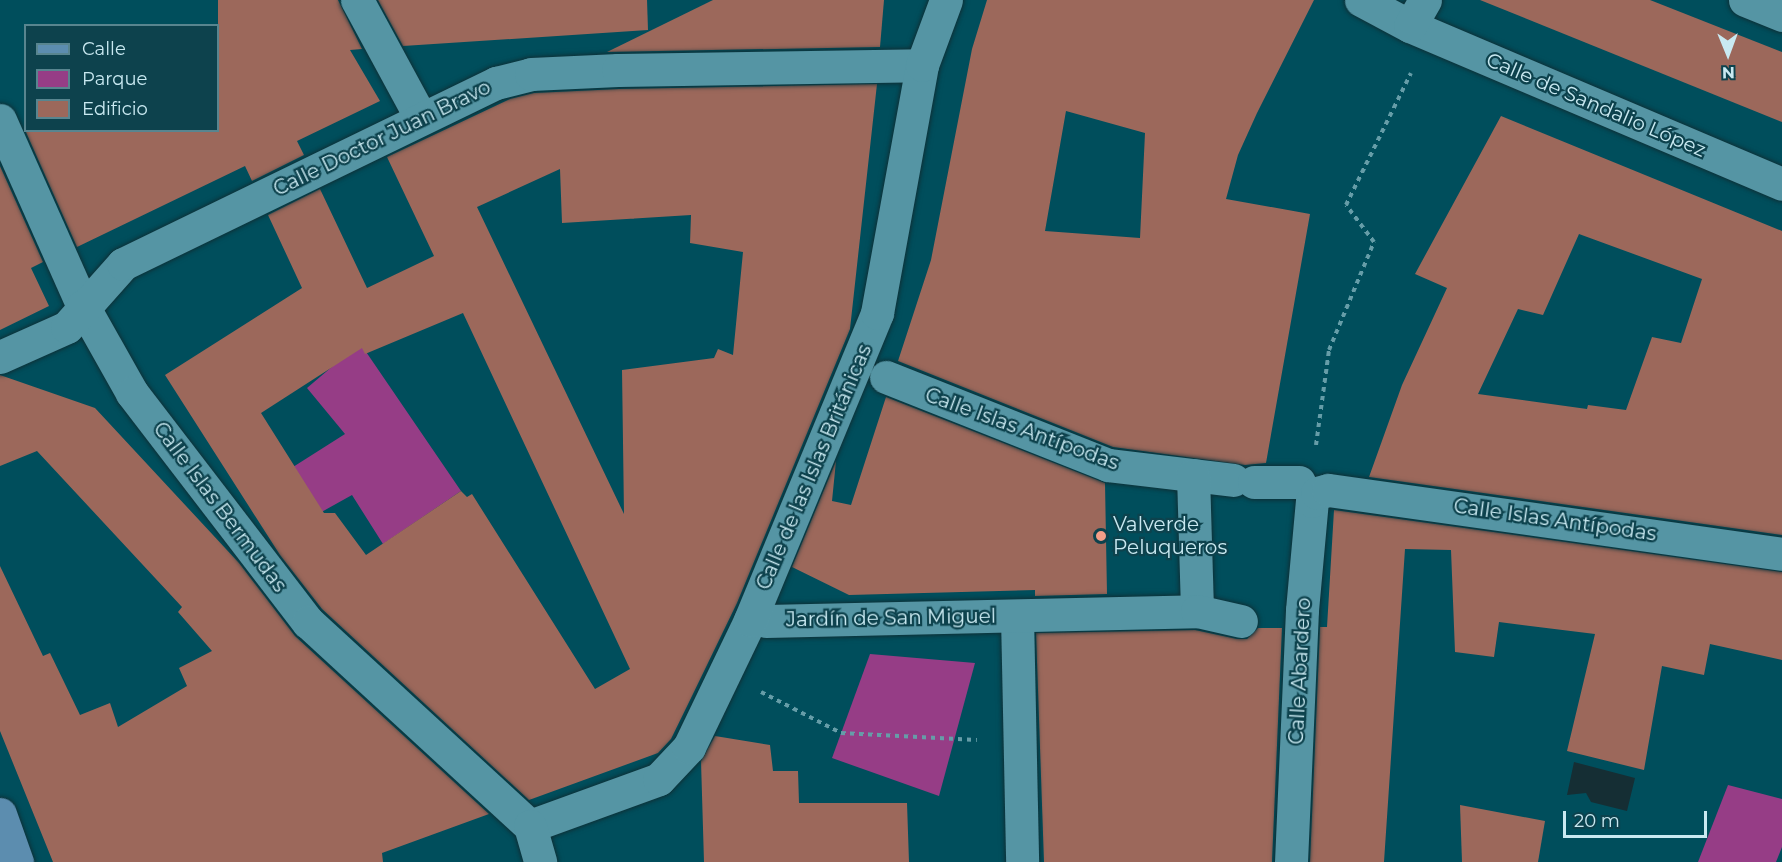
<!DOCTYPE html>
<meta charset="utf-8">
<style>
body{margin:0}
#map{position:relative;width:1782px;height:862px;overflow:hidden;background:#004e5c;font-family:Montserrat,sans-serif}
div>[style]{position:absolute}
.green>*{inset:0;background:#963d86}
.water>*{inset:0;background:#152e34}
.building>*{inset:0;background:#9c685b}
.path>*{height:4px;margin-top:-2px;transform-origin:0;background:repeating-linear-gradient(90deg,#669da8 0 4.5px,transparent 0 9px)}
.roads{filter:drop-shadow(0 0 2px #0d3138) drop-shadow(0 0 2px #0d3138)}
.street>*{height:33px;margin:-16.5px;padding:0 16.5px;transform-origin:16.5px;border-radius:16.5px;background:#5595a4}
.secondary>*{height:33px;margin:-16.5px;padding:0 16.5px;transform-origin:16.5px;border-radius:16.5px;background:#5c8daf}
.dots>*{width:16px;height:16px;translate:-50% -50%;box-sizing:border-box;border:3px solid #0d424d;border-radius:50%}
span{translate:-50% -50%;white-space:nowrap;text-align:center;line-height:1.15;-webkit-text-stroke:4.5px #0d424d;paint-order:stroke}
.street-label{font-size:20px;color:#c9e9f1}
.poi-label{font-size:20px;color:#c9e9f1}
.left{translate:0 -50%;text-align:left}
.legend{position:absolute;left:24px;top:24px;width:195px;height:108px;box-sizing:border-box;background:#0d424d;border:2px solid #58858f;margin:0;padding:8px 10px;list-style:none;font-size:18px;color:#c9e9f1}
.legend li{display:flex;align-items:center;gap:12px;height:30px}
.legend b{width:30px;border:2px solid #58858f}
.north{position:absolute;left:1698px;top:24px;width:60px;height:60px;-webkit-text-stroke:4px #0d424d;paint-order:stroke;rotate:179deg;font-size:16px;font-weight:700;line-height:24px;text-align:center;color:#c9e9f1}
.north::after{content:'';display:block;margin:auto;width:21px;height:27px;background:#c9e9f1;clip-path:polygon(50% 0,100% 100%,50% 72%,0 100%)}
.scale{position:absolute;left:1563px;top:811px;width:144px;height:27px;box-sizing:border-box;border:3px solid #c9e9f1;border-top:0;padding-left:8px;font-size:18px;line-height:21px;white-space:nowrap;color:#c9e9f1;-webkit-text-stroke:4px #0d424d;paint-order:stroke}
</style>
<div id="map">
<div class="green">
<div style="clip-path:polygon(360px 343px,461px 491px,383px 544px,352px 495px,273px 539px,244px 498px,345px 434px,307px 388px)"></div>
<div style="clip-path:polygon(870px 654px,975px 663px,939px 796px,832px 758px)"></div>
<div style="clip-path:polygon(1728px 785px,1782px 799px,1782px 847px,1776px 862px,1698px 862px)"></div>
</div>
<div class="water">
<div style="clip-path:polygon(1574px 762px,1635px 778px,1627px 811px,1591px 802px,1586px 793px,1567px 795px)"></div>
</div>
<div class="building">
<div style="clip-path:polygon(218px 0,338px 0,362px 49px,350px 50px,380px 101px,297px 141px,304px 155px,252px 181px,245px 166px,77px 247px,25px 130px,218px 130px)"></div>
<div style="clip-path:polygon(378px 0,647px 0,648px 30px,403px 46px)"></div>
<div style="clip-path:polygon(713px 0,884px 0,880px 47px,607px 52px)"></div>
<div style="clip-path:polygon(evenodd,987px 0,1314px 0,1257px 113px,1238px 155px,1226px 199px,1310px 214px,1266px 463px,1245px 465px,1113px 447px,898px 361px,931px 260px,972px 49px,987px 0,1066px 111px,1145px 133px,1140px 238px,1045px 231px,1066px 111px)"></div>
<div style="clip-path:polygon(1480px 0,1650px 0,1782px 52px,1782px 122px)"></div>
<div style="clip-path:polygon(evenodd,877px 84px,850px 329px,737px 603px,692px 696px,671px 739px,658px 753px,529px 800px,322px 609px,280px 555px,165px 375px,302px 288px,268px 215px,320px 189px,367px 288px,434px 256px,387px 157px,510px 99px,534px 93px,619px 89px,877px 84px,560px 169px,562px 223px,691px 215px,690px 243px,743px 252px,733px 355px,718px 349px,714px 358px,622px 370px,624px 514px,477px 207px,560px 169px,877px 84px,463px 313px,630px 669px,595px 689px,472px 494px,467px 497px,461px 491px,366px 555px,335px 513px,324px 513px,261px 413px,362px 348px,365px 354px,463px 313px)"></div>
<div style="clip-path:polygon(evenodd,1501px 116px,1782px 231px,1782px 535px,1369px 477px,1402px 385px,1447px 288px,1415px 274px,1501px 116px,1579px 234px,1702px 279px,1681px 343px,1652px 337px,1626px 410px,1588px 405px,1587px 409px,1478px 394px,1518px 309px,1543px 315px,1579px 234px)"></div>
<div style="clip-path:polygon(0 166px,43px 262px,31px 268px,49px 306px,0 330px)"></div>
<div style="clip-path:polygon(0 375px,95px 408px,239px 563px,295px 636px,489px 814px,382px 853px,383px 862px,53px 862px,0 731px,0 566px,43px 656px,50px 653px,80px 715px,110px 703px,118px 727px,187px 686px,179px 668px,212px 651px,178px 612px,182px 607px,37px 451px,0 466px)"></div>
<div style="clip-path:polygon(886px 397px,1105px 483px,1107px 594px,1035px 596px,1035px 590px,849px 595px,792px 567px,836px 461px,832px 501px,851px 505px)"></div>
<div style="clip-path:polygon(1334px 510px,1782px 572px,1782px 660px,1710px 644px,1704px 675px,1662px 666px,1644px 770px,1567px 751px,1595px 634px,1499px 622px,1494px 657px,1455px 652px,1451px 550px,1405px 549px,1384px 862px,1310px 862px,1320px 627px,1327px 627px)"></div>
<div style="clip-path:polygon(1258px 628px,1282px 628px,1272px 862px,1044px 862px,1036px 633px,1195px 630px,1237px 639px,1247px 639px)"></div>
<div style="clip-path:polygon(715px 736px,770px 745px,773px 771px,798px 771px,799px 803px,907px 803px,909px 862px,704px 862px,701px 761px)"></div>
<div style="clip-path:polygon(1460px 805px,1545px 821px,1538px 862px,1462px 862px)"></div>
</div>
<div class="path">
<div style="left:1316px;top:445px;width:96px;rotate:-82.2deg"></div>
<div style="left:1329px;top:350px;width:117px;rotate:-67.4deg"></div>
<div style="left:1374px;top:242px;width:46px;rotate:-127.1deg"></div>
<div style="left:1346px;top:205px;width:147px;rotate:-63.8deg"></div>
<div style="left:761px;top:692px;width:90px;rotate:27.1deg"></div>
<div style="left:841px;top:733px;width:136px;rotate:2.9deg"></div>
</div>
<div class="roads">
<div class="street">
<div style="left:357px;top:0;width:134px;rotate:61.5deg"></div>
<div style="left:1361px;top:0;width:55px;rotate:28deg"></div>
<div style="left:1410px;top:26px;width:404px;rotate:23deg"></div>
<div style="left:1745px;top:0;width:40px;rotate:22deg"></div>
<div style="left:1410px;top:26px;width:30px;rotate:-60deg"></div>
<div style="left:0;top:120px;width:204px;rotate:66deg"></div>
<div style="left:83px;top:306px;width:100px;rotate:60.6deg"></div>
<div style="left:132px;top:393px;width:289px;rotate:52.5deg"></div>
<div style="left:308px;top:622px;width:301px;rotate:42.6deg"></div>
<div style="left:0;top:357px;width:73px;rotate:-24.1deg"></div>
<div style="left:67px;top:327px;width:84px;rotate:-48.4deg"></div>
<div style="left:123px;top:264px;width:415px;rotate:-25.9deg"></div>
<div style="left:496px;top:83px;width:36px;rotate:-14deg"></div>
<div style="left:531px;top:74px;width:87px;rotate:-2.6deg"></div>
<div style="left:618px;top:70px;width:304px;rotate:-0.9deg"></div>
<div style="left:886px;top:377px;width:239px;rotate:21.6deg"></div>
<div style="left:1108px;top:465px;width:126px;rotate:6.8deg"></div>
<div style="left:1193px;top:475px;width:136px;rotate:88.3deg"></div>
<div style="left:1254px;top:482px;width:45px"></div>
<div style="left:1017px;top:616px;width:246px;rotate:88.8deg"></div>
<div style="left:766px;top:621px;width:431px;rotate:-1.3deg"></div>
<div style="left:1197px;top:611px;width:45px;rotate:12.8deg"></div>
<div style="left:530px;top:826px;width:137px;rotate:-20deg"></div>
<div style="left:659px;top:779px;width:44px;rotate:-46.8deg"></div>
<div style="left:689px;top:747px;width:141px;rotate:-64.3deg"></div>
<div style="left:750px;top:620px;width:332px;rotate:-67.5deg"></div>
<div style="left:877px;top:313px;width:252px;rotate:-79.7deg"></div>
<div style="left:922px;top:65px;width:69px;rotate:-69.7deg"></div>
<div style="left:530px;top:826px;width:37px;rotate:74deg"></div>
<div style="left:1291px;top:862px;width:252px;rotate:-87.5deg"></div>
<div style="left:1302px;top:610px;width:109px;rotate:-84.8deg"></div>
<div style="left:1312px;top:501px;width:9px;rotate:-58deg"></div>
<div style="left:1317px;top:493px;width:11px;rotate:-15deg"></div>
<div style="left:1328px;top:490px;width:458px;rotate:8deg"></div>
</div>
<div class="secondary">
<div style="left:0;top:814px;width:51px;rotate:70.5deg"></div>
</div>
</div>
<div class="dots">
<div style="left:1101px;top:536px;background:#f49e88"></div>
</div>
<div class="street-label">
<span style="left:1596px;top:105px;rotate:23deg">Calle de Sandalio López</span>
<span style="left:382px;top:138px;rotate:-26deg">Calle Doctor Juan Bravo</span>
<span style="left:1022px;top:429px;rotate:20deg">Calle Islas Antípodas</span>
<span style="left:814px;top:467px;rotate:-67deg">Calle de las Islas Británicas</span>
<span style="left:220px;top:507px;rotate:53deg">Calle Islas Bermudas</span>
<span style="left:1555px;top:520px;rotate:8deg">Calle Islas Antípodas</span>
<span style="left:891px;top:618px;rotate:-1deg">Jardín de San Miguel</span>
<span style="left:1300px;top:671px;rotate:-87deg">Calle Abardero</span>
</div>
<div class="poi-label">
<span class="left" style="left:1113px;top:536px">Valverde<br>Peluqueros</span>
</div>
<ul class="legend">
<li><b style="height:8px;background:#5c8daf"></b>Calle</li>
<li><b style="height:16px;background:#963d86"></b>Parque</li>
<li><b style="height:16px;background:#9c685b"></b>Edificio</li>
</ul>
<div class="north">N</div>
<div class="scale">20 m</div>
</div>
